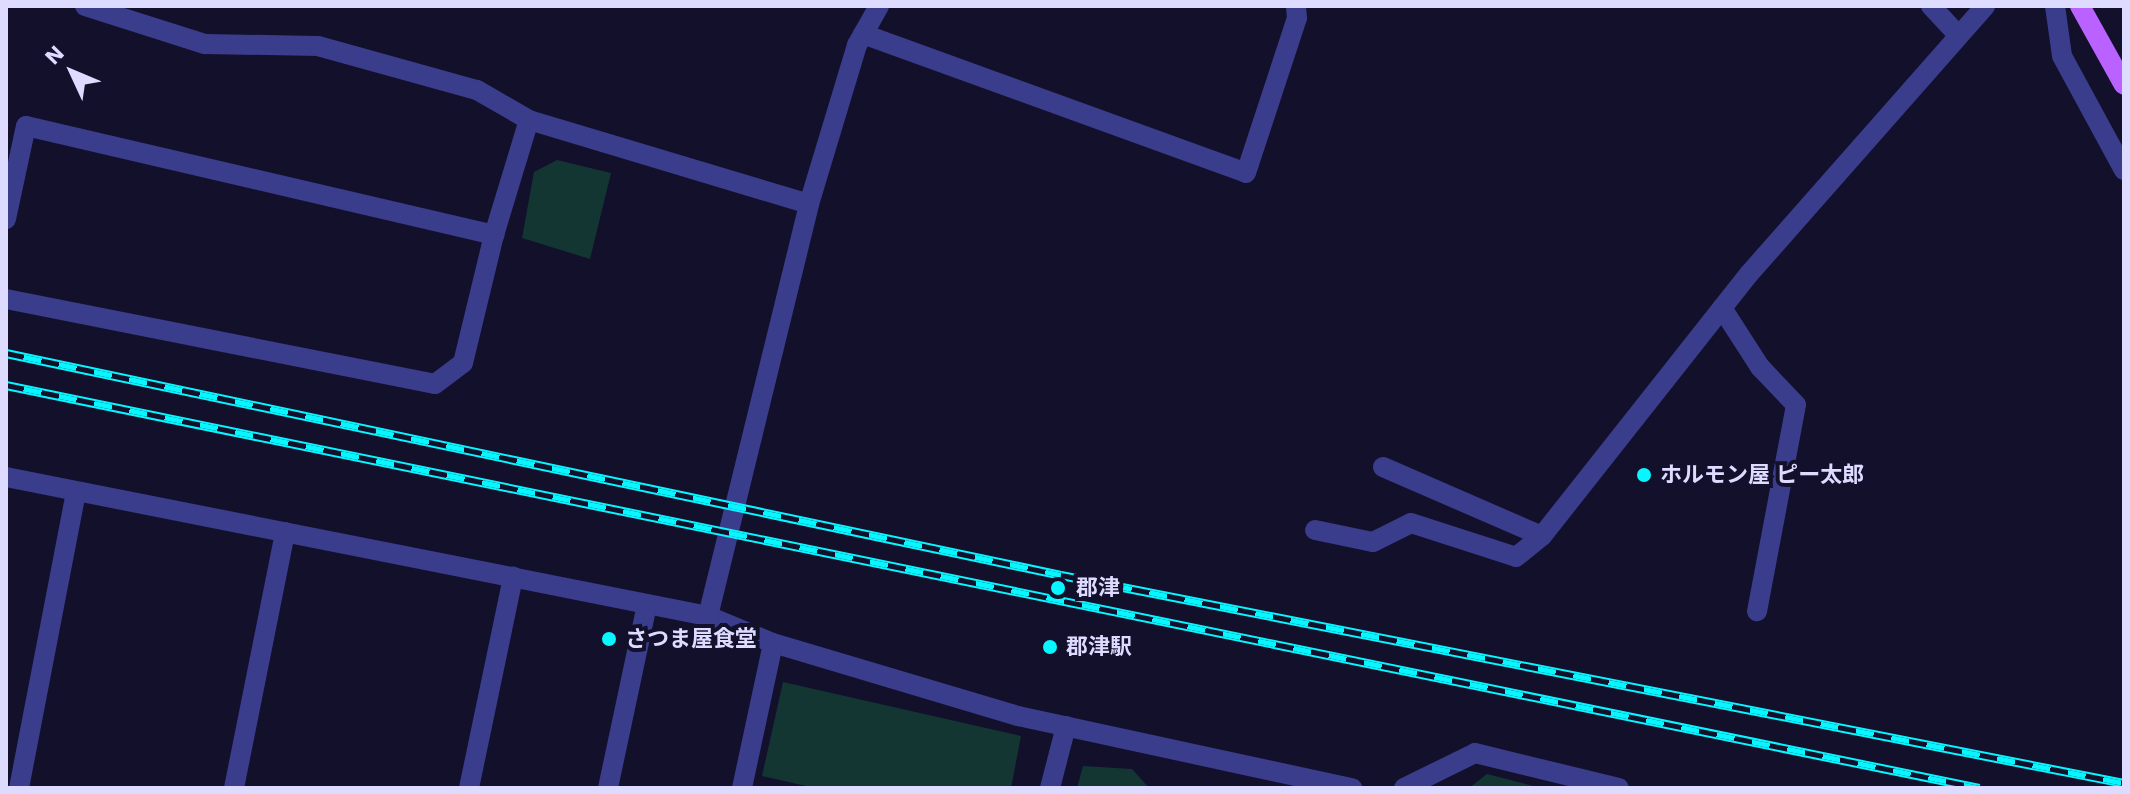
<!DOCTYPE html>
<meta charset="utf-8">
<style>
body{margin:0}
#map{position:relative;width:2130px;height:794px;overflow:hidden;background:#13102c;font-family:"Work Sans","Noto Sans JP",sans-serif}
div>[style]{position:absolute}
.green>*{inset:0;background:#133633}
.minor>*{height:20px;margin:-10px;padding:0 10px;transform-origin:10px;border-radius:10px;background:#3a3c8c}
.primary>*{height:20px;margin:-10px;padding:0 10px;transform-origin:10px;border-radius:10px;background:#ba62ff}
.rail>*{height:9px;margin-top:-4.5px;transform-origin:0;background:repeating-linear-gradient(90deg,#13102c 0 18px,#07f6ff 0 36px);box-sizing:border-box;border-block:2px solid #07f6ff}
.dots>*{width:22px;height:22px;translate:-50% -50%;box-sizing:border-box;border:4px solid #13102c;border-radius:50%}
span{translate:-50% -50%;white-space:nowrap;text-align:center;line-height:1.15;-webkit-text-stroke:8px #13102c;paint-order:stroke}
.poi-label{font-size:22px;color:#dddbff;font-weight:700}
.left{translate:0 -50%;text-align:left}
.frame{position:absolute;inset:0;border:8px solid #dddbff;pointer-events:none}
.north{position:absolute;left:32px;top:32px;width:80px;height:80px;-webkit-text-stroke:6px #13102c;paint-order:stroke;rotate:314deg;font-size:22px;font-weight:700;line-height:32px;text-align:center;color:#dddbff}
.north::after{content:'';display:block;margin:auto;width:28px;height:36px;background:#dddbff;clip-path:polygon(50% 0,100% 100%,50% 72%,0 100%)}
</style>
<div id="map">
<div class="green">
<div style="clip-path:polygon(557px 160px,611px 173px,590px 259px,522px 238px,534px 172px)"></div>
<div style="clip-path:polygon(783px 682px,1021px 736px,1011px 788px,815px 788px,762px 776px)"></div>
<div style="clip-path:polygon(1083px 766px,1132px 769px,1149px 788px,1077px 788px)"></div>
<div style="clip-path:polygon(1487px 774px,1541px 788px,1469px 788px)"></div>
</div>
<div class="minor">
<div style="left:85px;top:6px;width:126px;rotate:17.6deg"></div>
<div style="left:205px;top:44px;width:113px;rotate:1deg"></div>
<div style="left:318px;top:46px;width:165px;rotate:15.5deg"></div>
<div style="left:477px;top:90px;width:60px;rotate:30deg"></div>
<div style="left:1931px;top:6px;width:40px;rotate:47deg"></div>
<div style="left:2055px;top:6px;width:50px;rotate:82deg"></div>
<div style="left:2062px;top:56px;width:130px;rotate:61.5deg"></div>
<div style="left:863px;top:34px;width:407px;rotate:19.9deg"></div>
<div style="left:1246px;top:173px;width:163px;rotate:-71.8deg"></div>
<div style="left:1297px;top:18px;width:12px;rotate:-95deg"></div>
<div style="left:6px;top:219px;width:95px;rotate:-77.9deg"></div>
<div style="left:26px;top:126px;width:481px;rotate:13.1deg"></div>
<div style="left:494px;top:235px;width:120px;rotate:-73.1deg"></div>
<div style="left:529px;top:120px;width:292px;rotate:16.7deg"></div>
<div style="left:6px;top:299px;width:437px;rotate:11.2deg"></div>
<div style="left:435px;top:384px;width:35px;rotate:-37deg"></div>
<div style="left:463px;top:363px;width:132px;rotate:-76.4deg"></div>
<div style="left:1722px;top:308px;width:70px;rotate:57.2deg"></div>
<div style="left:1760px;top:367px;width:52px;rotate:46.5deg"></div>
<div style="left:1796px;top:405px;width:210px;rotate:100.7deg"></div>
<div style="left:1383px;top:467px;width:173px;rotate:23.5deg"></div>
<div style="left:6px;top:477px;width:716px;rotate:11.2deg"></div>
<div style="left:708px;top:616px;width:70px;rotate:22.6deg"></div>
<div style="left:773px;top:643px;width:256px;rotate:16.6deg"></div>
<div style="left:1018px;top:716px;width:342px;rotate:12.2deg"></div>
<div style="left:1315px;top:530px;width:59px;rotate:11.7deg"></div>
<div style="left:1373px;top:542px;width:42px;rotate:-26.6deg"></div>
<div style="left:1411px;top:523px;width:110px;rotate:17.9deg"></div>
<div style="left:1516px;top:557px;width:33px;rotate:-39deg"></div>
<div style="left:1542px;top:536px;width:334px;rotate:-51.7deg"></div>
<div style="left:1749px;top:274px;width:357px;rotate:-48.6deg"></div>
<div style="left:708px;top:616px;width:424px;rotate:-76.2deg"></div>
<div style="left:809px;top:204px;width:166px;rotate:-73.2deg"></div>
<div style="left:857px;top:45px;width:45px;rotate:-60.6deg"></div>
<div style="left:19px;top:788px;width:302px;rotate:-79.1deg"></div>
<div style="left:234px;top:788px;width:261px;rotate:-78.7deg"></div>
<div style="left:469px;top:788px;width:216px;rotate:-78.2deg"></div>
<div style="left:608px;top:788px;width:188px;rotate:-78deg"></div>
<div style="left:742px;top:788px;width:148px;rotate:-77.9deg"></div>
<div style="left:1050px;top:788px;width:64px;rotate:-75.5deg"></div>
<div style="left:1404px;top:788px;width:79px;rotate:-26.2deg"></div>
<div style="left:1475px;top:753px;width:148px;rotate:13.7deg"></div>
</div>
<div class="primary">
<div style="left:2080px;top:6px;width:90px;rotate:60.9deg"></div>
</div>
<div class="rail">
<div style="left:6px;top:353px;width:1078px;rotate:11.88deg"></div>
<div style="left:1061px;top:575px;width:1083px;rotate:11.07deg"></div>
<div style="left:6px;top:385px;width:2014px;rotate:11.54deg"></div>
</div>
<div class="dots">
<div style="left:1644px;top:475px;background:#07f6ff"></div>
<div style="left:1058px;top:588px;background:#07f6ff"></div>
<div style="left:609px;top:639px;background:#07f6ff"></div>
<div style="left:1050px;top:647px;background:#07f6ff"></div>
</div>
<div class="poi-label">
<span class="left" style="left:1660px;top:475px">ホルモン屋 ピー太郎</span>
<span class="left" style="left:1076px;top:588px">郡津</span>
<span class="left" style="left:625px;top:639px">さつま屋食堂</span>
<span class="left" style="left:1066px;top:647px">郡津駅</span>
</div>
<div class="frame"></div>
<div class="north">N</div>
</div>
